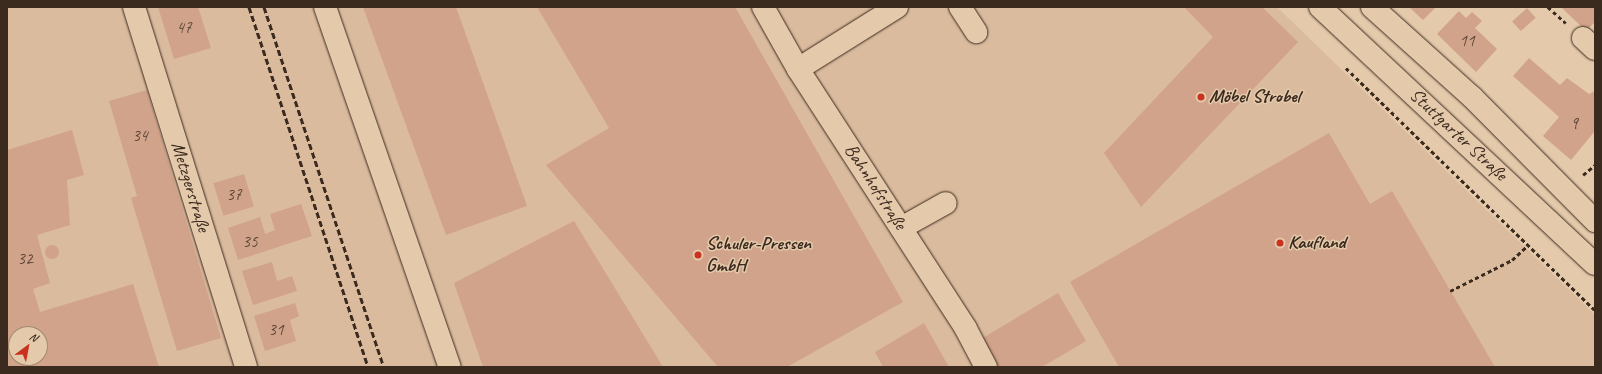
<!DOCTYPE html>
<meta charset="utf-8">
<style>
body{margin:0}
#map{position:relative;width:1602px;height:374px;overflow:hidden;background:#e4c9ab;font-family:Caveat,sans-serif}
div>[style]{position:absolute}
.built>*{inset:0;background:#dbbb9e}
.building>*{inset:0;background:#d1a38a;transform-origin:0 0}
.round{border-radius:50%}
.path>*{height:2.5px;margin-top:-1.25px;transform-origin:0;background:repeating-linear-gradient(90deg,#3b2a1e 0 4px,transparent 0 7px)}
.roads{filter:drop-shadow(0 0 1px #3b2a1e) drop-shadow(0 0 1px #3b2a1e)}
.minor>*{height:22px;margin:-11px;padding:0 11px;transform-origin:11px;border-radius:11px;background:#e4c9ab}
.major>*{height:22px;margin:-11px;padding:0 11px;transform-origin:11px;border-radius:11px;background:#e4c9ab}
.rail>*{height:3px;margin-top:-1.5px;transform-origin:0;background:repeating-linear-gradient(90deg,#3b2a1e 0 6px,transparent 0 9px)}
.dots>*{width:11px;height:11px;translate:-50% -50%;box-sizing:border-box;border:2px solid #e4c9ab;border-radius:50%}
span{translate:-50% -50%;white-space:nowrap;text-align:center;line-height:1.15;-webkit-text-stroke:3px #e4c9ab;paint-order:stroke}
.number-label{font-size:17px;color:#604839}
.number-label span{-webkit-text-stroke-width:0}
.poi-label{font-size:19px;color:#3b2a1e;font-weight:700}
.left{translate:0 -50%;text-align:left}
.street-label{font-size:19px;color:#3b2a1e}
.frame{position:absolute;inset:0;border:8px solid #3b2a1e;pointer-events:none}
.north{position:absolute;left:8px;top:326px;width:40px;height:40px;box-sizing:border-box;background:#e4c9ab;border:1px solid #a08973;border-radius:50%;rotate:32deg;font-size:11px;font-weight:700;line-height:16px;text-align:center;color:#3b2a1e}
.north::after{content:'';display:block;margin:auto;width:14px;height:18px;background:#c8321e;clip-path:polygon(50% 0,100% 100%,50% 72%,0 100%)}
</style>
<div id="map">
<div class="built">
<div style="clip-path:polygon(evenodd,7px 7px,1277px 7px,1595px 315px,1595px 367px,7px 367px,7px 7px,16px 334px,40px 334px,40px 358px,16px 358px,16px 334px)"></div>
</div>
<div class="building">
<div style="clip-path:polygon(158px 7px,198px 7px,211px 48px,174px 59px)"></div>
<div style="clip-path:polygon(363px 7px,456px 7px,527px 206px,446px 235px)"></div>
<div style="clip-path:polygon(537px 7px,735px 7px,903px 302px,787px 367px,718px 367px,546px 165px,609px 128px)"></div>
<div style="clip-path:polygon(1184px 7px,1262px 7px,1298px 42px,1141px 207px,1104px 153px,1213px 37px)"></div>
<div style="clip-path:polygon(1409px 7px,1436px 7px,1423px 20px)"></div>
<div style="clip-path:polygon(1561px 7px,1595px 7px,1595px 22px,1586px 31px)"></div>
<div style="left:1527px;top:8px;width:13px;height:20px;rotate:48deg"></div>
<div style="clip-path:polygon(1459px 11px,1466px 18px,1472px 12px,1482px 21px,1475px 28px,1497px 49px,1476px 72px,1437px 34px)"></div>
<div style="clip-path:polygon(1529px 58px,1560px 85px,1567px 78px,1589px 94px,1595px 91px,1595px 131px,1571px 160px,1543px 136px,1559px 117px,1513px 76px)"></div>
<div style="clip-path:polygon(147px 90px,221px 338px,177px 351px,131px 198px,137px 196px,109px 101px)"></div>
<div style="clip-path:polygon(evenodd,72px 130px,84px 175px,67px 180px,70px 225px,37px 235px,50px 283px,33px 289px,40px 312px,133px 284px,159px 367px,7px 367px,7px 150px,72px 130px,16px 334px,40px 334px,40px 358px,16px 358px,16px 334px)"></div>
<div style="clip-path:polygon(1329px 133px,1370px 204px,1392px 191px,1495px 367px,1119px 367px,1070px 282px)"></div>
<div style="left:244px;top:174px;width:34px;height:32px;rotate:73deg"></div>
<div style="clip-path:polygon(301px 204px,312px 236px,238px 260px,228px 228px,260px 217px,265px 234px,275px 230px,270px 214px)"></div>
<div style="clip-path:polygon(574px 221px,663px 367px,483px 367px,454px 283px)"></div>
<div class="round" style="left:45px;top:245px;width:14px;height:14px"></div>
<div style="clip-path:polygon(272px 262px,277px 281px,292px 276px,297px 291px,253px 305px,242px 271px)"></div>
<div style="clip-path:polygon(1058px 293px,1086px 341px,1042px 367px,997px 367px,981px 339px)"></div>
<div style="clip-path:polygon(295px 303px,299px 316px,290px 320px,296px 341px,265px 351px,254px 316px)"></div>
<div style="clip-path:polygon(924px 323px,949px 367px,883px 367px,875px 352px)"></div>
</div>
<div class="path">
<div style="left:1548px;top:7px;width:24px;rotate:42deg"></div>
<div style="left:1346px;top:68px;width:347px;rotate:44.2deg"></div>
<div style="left:1583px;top:175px;width:16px;rotate:-40deg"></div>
<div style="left:1450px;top:291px;width:69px;rotate:-26.6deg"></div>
<div style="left:1512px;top:260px;width:22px;rotate:-43deg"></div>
</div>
<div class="roads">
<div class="minor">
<div style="left:134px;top:7px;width:377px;rotate:72.7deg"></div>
<div style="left:325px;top:7px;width:381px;rotate:70.9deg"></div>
<div style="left:763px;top:7px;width:71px;rotate:60.6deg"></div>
<div style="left:798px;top:69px;width:310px;rotate:57.1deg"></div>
<div style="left:966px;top:329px;width:43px;rotate:62.2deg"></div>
<div style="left:960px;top:7px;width:30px;rotate:57deg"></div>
<div style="left:1583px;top:38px;width:16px;rotate:43deg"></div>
<div style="left:798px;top:69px;width:117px;rotate:-32.1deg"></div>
<div style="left:901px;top:228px;width:51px;rotate:-29.1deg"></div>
</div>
<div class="major">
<div style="left:1320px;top:7px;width:376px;rotate:43.1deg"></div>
<div style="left:1372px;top:7px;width:135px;rotate:42deg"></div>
<div style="left:1472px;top:97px;width:175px;rotate:45.2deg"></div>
</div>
</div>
<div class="rail">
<div style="left:249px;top:7px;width:379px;rotate:71.7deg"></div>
<div style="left:264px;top:7px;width:379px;rotate:71.6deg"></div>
</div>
<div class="dots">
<div style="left:1201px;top:97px;background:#c8321e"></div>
<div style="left:1280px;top:243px;background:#c8321e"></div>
<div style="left:698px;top:255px;background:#c8321e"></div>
</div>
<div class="number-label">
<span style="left:184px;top:28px">47</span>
<span style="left:1467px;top:41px">11</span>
<span style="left:1574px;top:124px">9</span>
<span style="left:140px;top:136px">34</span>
<span style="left:234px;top:195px">37</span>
<span style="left:250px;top:242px">35</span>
<span style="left:25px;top:259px">32</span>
<span style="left:276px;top:330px">31</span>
</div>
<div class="poi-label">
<span class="left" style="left:1209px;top:97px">Möbel Strobel</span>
<span class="left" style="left:1288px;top:243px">Kaufland</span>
<span class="left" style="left:706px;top:255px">Schuler-Pressen<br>GmbH</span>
</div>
<div class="street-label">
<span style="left:1458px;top:135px;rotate:43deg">Stuttgarter Straße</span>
<span style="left:190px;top:187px;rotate:73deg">Metzgerstraße</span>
<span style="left:875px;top:187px;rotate:57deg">Bahnhofstraße</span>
</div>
<div class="frame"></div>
<div class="north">N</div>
</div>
